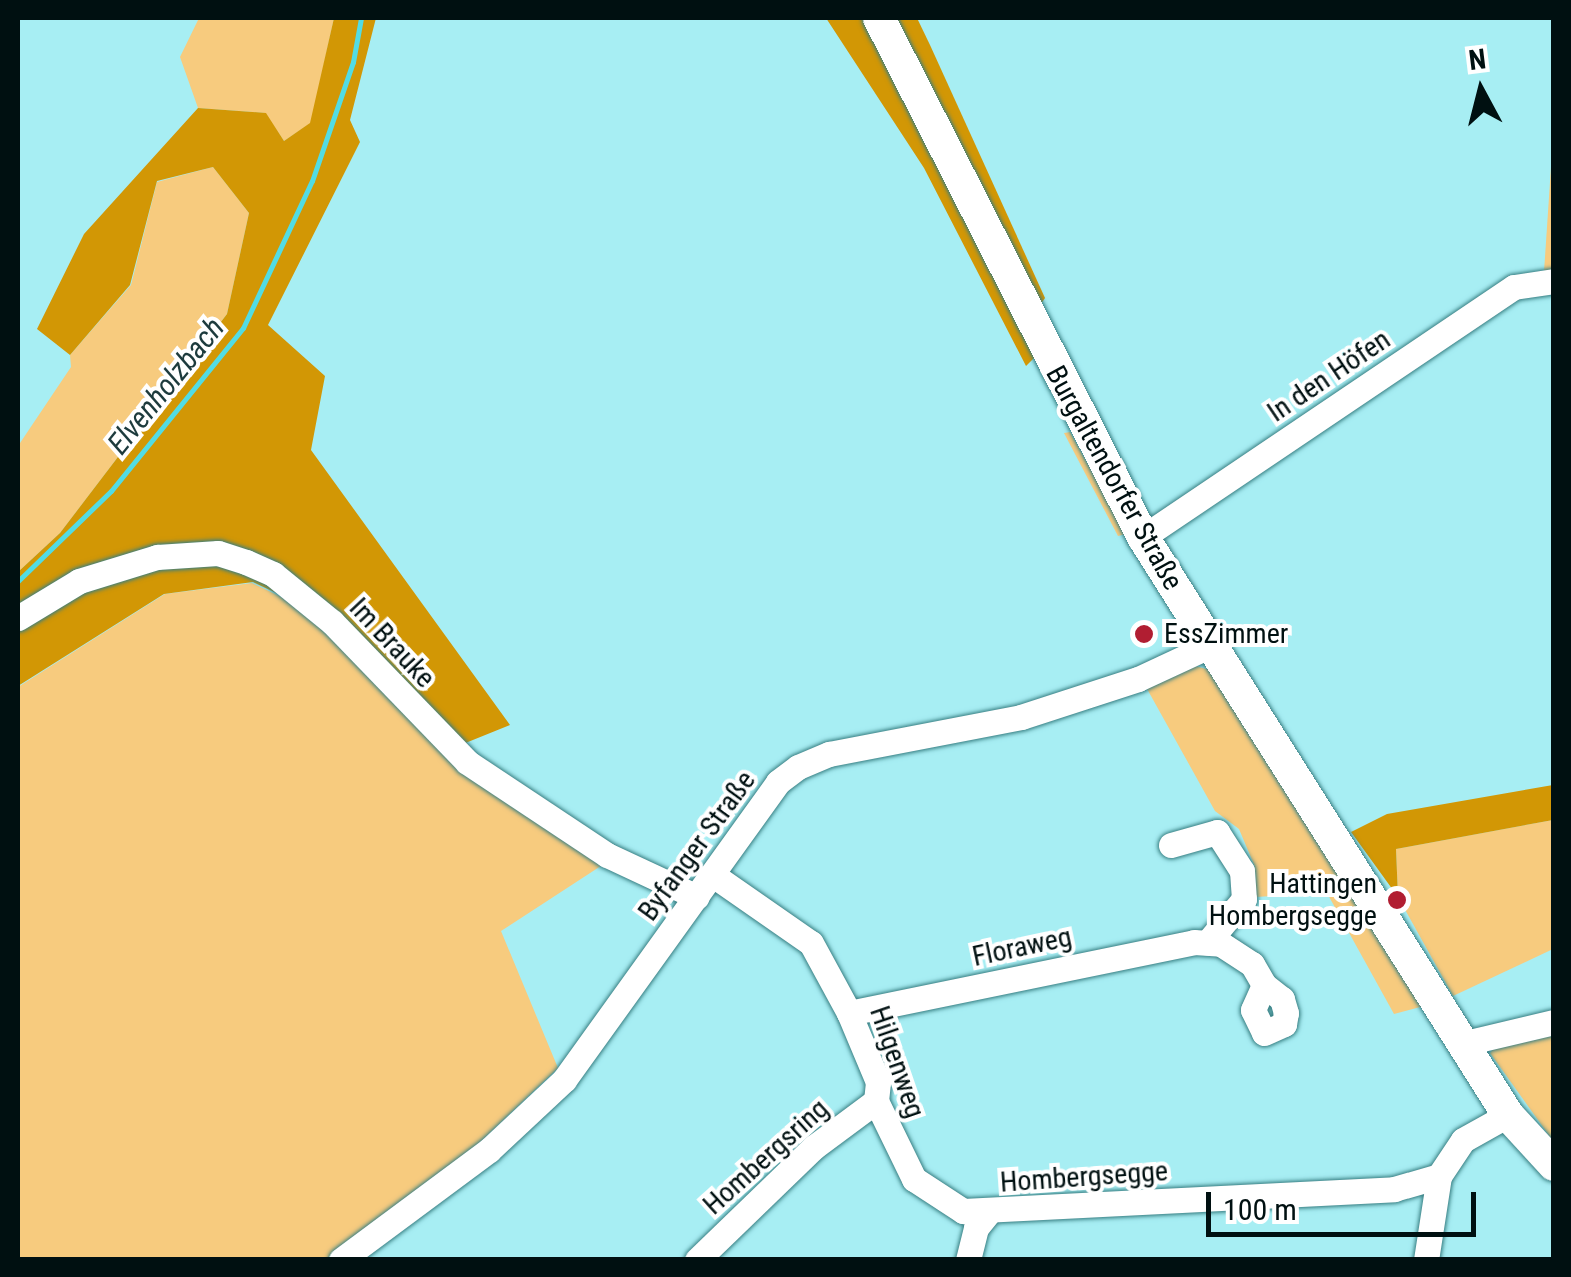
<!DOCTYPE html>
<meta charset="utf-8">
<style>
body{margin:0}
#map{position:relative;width:1571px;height:1277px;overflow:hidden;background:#a7eef3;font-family:"Roboto Condensed",sans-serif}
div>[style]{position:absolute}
.green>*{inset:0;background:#f7cb7e}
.forest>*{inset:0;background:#d29705}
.stream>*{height:5px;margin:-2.5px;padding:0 2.5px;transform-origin:2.5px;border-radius:2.5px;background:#52dce4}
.roads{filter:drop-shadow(0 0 2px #377e82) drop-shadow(0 0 2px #377e82)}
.minor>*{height:25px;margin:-12.5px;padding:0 12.5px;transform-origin:12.5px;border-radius:12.5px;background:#fff}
.major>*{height:32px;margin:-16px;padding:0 16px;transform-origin:16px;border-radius:16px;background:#fff}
.dots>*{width:28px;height:28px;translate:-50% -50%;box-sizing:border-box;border:5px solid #fff;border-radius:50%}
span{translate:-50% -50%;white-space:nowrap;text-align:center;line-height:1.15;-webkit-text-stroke:8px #fff;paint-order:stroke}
.street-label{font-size:28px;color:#001011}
.poi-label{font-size:28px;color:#001011}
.left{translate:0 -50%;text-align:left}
.right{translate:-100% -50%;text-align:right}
.water-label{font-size:30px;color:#1d3b3d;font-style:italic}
.frame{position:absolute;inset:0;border:20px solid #001011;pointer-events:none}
.north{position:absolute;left:1431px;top:40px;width:100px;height:100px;-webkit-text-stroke:8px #fff;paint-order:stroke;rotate:353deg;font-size:28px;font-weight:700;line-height:40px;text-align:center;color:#001011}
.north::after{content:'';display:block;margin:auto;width:35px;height:45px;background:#001011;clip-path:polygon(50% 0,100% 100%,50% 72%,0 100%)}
.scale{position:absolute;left:1206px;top:1192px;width:270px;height:45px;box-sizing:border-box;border:5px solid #001011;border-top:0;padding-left:12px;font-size:30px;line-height:35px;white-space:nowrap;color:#001011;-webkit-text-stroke:8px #fff;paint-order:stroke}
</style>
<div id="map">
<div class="green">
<div style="clip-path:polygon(199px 18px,334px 18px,311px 123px,284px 141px,265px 113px,198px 108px,180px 57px)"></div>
<div style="clip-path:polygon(1553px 137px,1553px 272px,1544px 272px)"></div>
<div style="clip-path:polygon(213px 167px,249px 213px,227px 314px,60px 533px,18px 572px,18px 446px,71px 367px,70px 355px,131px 285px,157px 182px)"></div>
<div style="clip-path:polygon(1070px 432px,1126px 534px,1118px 536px,1064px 433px)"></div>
<div style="clip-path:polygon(252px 583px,328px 619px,376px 676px,607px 862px,501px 931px,558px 1068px,479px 1143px,326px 1259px,18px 1260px,18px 687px,165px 594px)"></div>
<div style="clip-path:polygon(1188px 664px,1210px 670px,1424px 1006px,1394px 1014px,1327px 893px,1256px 897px,1255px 867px,1239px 829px,1215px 811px,1146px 687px)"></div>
<div style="clip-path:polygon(1553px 820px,1553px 949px,1453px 996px,1398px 897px,1396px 849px)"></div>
<div style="clip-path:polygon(1553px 1036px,1553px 1141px,1490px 1053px,1498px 1043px)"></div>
</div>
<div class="forest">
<div style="clip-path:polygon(334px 18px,376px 18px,350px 120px,360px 142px,268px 325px,325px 376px,311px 450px,510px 725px,458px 746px,329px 609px,214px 548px,18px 613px,18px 572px,60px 533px,227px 314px,249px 213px,213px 167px,157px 181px,130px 285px,70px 355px,37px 329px,84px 234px,198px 108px,266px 113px,284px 141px,310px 123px)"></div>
<div style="clip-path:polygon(826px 18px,864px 18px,1035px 357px,1026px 366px,924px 168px)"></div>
<div style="clip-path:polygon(881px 18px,917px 18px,930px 45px,1045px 298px,1030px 320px)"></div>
<div style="clip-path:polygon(212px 556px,271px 577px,327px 617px,253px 582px,164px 594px,18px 686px,18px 623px,81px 583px)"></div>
<div style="clip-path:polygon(1553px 785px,1553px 820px,1396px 849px,1398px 897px,1351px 832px,1387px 814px)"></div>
</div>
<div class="stream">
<div style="left:18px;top:581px;width:129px;rotate:-44.1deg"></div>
<div style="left:111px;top:491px;width:210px;rotate:-51deg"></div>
<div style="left:243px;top:328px;width:162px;rotate:-64.9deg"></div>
<div style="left:312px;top:181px;width:126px;rotate:-71deg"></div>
<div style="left:353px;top:62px;width:45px;rotate:-79.7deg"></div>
</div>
<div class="roads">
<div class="minor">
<div style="left:1143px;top:537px;width:447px;rotate:-34deg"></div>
<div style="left:1514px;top:287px;width:40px;rotate:-8.5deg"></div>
<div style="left:18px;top:618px;width:71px;rotate:-31.2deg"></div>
<div style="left:79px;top:581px;width:82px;rotate:-17.1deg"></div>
<div style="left:157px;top:557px;width:61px;rotate:-3.8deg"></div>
<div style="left:218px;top:553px;width:29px;rotate:18deg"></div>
<div style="left:246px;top:562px;width:30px;rotate:24deg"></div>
<div style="left:273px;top:574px;width:76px;rotate:39.1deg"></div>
<div style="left:332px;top:622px;width:194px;rotate:46deg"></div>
<div style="left:467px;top:762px;width:168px;rotate:33.6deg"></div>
<div style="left:607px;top:855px;width:99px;rotate:25deg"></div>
<div style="left:1171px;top:845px;width:48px;rotate:-15.8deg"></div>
<div style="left:1217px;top:832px;width:46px;rotate:57.3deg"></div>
<div style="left:1242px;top:871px;width:28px;rotate:86deg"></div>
<div style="left:1244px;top:899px;width:57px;rotate:130.1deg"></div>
<div style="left:713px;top:875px;width:119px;rotate:34.8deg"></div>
<div style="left:811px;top:943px;width:80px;rotate:61.5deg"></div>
<div style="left:849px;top:1013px;width:75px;rotate:67.2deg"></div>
<div style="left:878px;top:1082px;width:19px;rotate:96deg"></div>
<div style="left:876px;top:1101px;width:87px;rotate:64deg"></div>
<div style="left:914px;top:1179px;width:59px;rotate:33.1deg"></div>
<div style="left:963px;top:1211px;width:432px;rotate:-2.9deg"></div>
<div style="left:1394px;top:1189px;width:47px;rotate:-16.1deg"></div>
<div style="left:1439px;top:1176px;width:43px;rotate:-56.3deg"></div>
<div style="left:1463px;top:1140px;width:51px;rotate:-29.1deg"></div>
<div style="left:849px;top:1013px;width:352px;rotate:-11.6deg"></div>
<div style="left:1194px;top:942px;width:27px;rotate:4deg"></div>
<div style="left:1221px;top:944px;width:37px;rotate:33deg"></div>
<div style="left:1252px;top:964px;width:24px;rotate:60deg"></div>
<div style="left:1264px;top:985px;width:27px;rotate:114deg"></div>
<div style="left:1253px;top:1010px;width:25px;rotate:64deg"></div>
<div style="left:1264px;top:1033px;width:22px;rotate:-24deg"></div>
<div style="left:1284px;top:1024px;width:11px;rotate:-80deg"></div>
<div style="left:1286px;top:1013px;width:15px;rotate:-106deg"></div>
<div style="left:1282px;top:999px;width:23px;rotate:-142deg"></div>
<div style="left:1461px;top:1044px;width:96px;rotate:-13.3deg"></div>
<div style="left:341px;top:1260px;width:184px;rotate:-36.6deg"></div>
<div style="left:489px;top:1150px;width:103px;rotate:-43deg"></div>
<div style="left:564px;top:1080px;width:367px;rotate:-54.3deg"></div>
<div style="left:778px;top:782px;width:25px;rotate:-37deg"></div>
<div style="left:798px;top:767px;width:34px;rotate:-23deg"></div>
<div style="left:829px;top:754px;width:196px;rotate:-10.9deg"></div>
<div style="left:1021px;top:717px;width:123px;rotate:-18deg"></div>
<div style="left:1138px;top:679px;width:78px;rotate:-24.9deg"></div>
<div style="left:697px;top:1260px;width:163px;rotate:-44deg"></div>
<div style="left:814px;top:1147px;width:77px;rotate:-36.6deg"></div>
<div style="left:968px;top:1260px;width:33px;rotate:-76deg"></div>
<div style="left:976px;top:1228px;width:19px;rotate:-51deg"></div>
<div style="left:1426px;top:1260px;width:85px;rotate:-81.2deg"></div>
</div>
<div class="major">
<div style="left:879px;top:18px;width:582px;rotate:63.04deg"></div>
<div style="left:1143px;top:537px;width:684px;rotate:57.73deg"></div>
<div style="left:1508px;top:1115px;width:68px;rotate:47.4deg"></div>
</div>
</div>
<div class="dots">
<div style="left:1144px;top:634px;background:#b11e32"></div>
<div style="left:1397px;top:900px;background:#b11e32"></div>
</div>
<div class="street-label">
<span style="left:1329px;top:376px;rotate:-34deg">In den Höfen</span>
<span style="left:1114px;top:478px;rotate:61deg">Burgaltendorfer Straße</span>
<span style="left:392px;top:643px;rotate:47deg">Im Brauke</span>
<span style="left:697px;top:846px;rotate:-54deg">Byfanger Straße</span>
<span style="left:1022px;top:947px;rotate:-12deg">Floraweg</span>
<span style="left:897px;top:1062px;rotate:71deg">Hilgenweg</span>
<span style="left:766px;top:1157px;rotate:-42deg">Hombergsring</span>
<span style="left:1084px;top:1177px;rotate:-4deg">Hombergsegge</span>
</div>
<div class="poi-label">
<span class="left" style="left:1164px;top:634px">EssZimmer</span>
<span class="right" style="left:1377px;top:900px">Hattingen<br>Hombergsegge</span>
</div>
<div class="water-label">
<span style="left:166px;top:386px;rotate:-51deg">Elvenholzbach</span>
</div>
<div class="frame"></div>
<div class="north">N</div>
<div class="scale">100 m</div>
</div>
